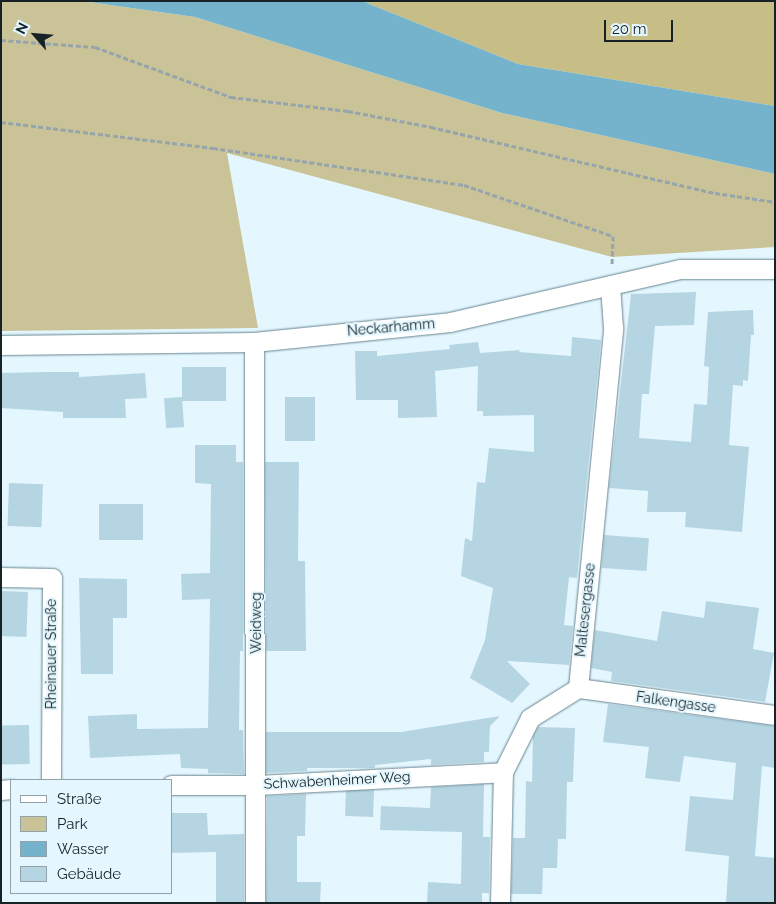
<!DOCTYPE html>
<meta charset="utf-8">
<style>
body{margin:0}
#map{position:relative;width:776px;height:904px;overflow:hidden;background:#e4f7ff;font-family:Raleway,sans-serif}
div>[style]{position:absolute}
.green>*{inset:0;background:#cac398}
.forest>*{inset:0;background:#c6bd87}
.water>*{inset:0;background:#74b3cb}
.building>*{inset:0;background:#b6d5e2;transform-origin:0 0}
.path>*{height:3px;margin-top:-1.5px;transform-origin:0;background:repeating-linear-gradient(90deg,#95a5ab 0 5px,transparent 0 7.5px)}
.roads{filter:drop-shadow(0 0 1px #67848f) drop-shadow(0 0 1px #67848f)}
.street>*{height:19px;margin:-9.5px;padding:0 9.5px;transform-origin:9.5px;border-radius:9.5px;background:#fff}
span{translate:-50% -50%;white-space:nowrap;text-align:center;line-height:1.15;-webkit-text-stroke:4px #e4f7ff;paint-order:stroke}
.street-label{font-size:14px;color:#162226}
.frame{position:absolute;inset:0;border:2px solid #162226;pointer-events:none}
.legend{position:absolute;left:10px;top:779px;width:162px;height:115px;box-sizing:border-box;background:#e4f7ff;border:1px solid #92a2a8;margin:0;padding:6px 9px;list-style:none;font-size:15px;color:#162226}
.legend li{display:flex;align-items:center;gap:10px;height:25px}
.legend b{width:25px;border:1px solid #92a2a8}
.north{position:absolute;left:10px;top:10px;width:50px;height:50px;-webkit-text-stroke:4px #e4f7ff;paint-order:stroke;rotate:297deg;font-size:14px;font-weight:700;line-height:20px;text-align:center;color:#162226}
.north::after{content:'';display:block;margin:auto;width:18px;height:22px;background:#162226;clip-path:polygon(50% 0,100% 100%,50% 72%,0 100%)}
.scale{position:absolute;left:604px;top:20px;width:69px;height:22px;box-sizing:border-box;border:2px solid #162226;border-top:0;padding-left:6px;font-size:15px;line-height:18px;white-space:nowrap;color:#162226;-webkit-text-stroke:4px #e4f7ff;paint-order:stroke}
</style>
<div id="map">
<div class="green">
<div style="clip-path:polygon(1px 1px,82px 1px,195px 17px,502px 113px,775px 174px,775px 247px,612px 257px,227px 153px,258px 328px,1px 331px)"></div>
</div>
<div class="forest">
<div style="clip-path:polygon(362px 1px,775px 1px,775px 106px,518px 64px)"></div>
</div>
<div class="water">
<div style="clip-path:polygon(82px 1px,362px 1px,518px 64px,775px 106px,775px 174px,502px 113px,195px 17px)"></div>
</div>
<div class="building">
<div style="clip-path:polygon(696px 292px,694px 325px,655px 326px,649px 394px,642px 394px,639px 438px,691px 442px,694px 404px,707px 405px,709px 367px,704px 366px,708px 312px,753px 310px,754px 335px,751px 335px,748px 381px,743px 380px,743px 386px,733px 385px,729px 445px,749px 447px,742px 532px,685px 527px,686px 512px,647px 512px,648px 491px,609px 488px,631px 294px)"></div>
<div style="clip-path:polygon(572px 337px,601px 340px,577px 578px,569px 577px,564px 625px,573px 626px,569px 665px,507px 661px,530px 684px,512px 703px,470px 678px,485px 640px,493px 588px,461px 576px,465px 538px,472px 541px,477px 482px,485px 483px,489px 448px,534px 452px,534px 415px,483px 416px,483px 411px,477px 411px,478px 366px,435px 371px,437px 417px,398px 418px,398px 400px,356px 400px,355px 351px,377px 351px,377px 356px,450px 349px,449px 345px,478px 342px,480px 353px,520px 350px,519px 352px,571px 356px)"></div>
<div style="left:226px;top:367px;width:34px;height:44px;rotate:90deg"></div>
<div style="clip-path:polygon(47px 372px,79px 372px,79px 377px,145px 373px,147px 398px,125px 399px,126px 418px,63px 418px,63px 412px,1px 408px,1px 373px)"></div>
<div style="left:182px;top:397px;width:30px;height:18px;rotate:86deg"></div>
<div style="left:285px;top:397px;width:30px;height:44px"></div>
<div style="clip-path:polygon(195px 445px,236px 445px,236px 462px,243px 462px,243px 651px,240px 651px,239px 730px,243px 730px,244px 774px,208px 773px,208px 769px,181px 768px,180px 754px,90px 758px,88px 716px,137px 714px,137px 729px,208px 728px,210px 599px,182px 600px,181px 574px,210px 573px,211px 484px,195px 483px)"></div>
<div style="clip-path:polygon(265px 462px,299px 462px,298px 561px,305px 561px,306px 651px,266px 651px)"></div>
<div style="left:9px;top:483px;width:34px;height:43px;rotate:2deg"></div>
<div style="left:99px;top:504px;width:44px;height:36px"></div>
<div style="left:604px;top:535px;width:45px;height:33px;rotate:4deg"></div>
<div style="clip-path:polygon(79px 578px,127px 579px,127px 618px,113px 618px,113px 674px,81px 674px)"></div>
<div style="left:1px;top:591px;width:27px;height:45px;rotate:2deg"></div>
<div style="clip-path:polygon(706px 601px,759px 608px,753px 649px,774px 653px,765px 702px,611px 681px,612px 672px,591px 668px,595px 630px,657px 641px,662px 611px,704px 618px)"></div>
<div style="clip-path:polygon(608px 704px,775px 726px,775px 768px,762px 766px,755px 856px,775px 858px,774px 903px,726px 903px,729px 856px,685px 851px,690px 796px,733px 800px,736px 763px,684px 756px,680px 782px,645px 778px,649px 747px,603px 742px)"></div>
<div style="clip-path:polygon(500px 716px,490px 726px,489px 752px,484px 752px,484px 762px,431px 765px,431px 759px,375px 765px,375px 768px,307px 768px,307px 771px,266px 773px,266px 732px,401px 732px)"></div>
<div style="left:29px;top:725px;width:39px;height:28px;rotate:89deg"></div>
<div style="clip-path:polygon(538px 727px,575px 728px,573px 782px,567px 782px,566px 839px,558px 839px,557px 868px,543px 868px,542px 894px,511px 894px,513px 838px,525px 838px,526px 781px,532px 782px,533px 736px)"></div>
<div style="clip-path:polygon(484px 784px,483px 837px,490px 837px,489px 893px,482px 893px,482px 903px,427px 903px,428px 882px,461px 884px,462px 832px,380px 830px,381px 806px,430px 808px,431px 787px)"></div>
<div style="left:374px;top:790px;width:27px;height:28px;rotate:92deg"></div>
<div style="clip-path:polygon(306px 794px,305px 836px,297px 836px,297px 882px,321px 882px,320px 903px,266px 903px,267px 796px)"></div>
<div style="clip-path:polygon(171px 813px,207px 813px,208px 835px,244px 834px,244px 903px,216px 903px,216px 852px,171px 853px)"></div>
</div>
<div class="path">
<div style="left:1px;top:40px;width:94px;rotate:4.3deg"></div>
<div style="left:95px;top:47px;width:145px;rotate:20.2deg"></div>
<div style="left:231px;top:97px;width:118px;rotate:6.8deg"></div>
<div style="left:348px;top:111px;width:85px;rotate:10.9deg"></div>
<div style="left:431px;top:127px;width:292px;rotate:13.1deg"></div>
<div style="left:715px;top:193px;width:61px;rotate:8.5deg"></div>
<div style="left:1px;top:122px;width:214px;rotate:7deg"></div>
<div style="left:213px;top:148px;width:254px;rotate:8.4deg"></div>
<div style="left:464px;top:185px;width:157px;rotate:18.9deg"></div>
<div style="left:613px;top:236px;width:29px;rotate:92deg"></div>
</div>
<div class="roads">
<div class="street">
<div style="left:254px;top:342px;width:561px;rotate:89.9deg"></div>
<div style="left:1px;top:345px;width:253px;rotate:-0.7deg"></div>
<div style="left:254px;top:342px;width:197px;rotate:-5.8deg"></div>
<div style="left:450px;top:322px;width:236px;rotate:-13deg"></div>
<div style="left:680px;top:269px;width:95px"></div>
<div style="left:1px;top:577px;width:51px;rotate:1.1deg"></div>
<div style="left:52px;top:578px;width:202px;rotate:90.3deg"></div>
<div style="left:578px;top:688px;width:199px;rotate:7.8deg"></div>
<div style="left:171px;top:785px;width:86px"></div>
<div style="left:257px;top:785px;width:246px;rotate:-3deg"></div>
<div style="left:1px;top:790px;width:10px;rotate:-6deg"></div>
<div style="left:500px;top:903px;width:131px;rotate:-88.7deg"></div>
<div style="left:503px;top:772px;width:60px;rotate:-63.4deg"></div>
<div style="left:530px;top:718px;width:57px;rotate:-32deg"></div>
<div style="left:578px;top:688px;width:362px;rotate:-84.4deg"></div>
<div style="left:613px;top:328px;width:43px;rotate:-94deg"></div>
</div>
</div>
<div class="street-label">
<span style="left:391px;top:327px;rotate:-5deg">Neckarhamm</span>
<span style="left:585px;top:610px;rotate:-84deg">Maltesergasse</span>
<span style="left:256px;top:623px;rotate:-90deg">Weidweg</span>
<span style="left:51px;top:654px;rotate:-90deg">Rheinauer Straße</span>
<span style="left:676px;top:702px;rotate:8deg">Falkengasse</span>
<span style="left:337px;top:780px;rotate:-3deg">Schwabenheimer Weg</span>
</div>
<div class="frame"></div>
<ul class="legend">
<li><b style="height:6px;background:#fff"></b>Straße</li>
<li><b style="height:14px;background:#cac398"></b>Park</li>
<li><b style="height:14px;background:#74b3cb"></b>Wasser</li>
<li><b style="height:14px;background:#b6d5e2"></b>Gebäude</li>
</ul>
<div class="north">N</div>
<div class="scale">20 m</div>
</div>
